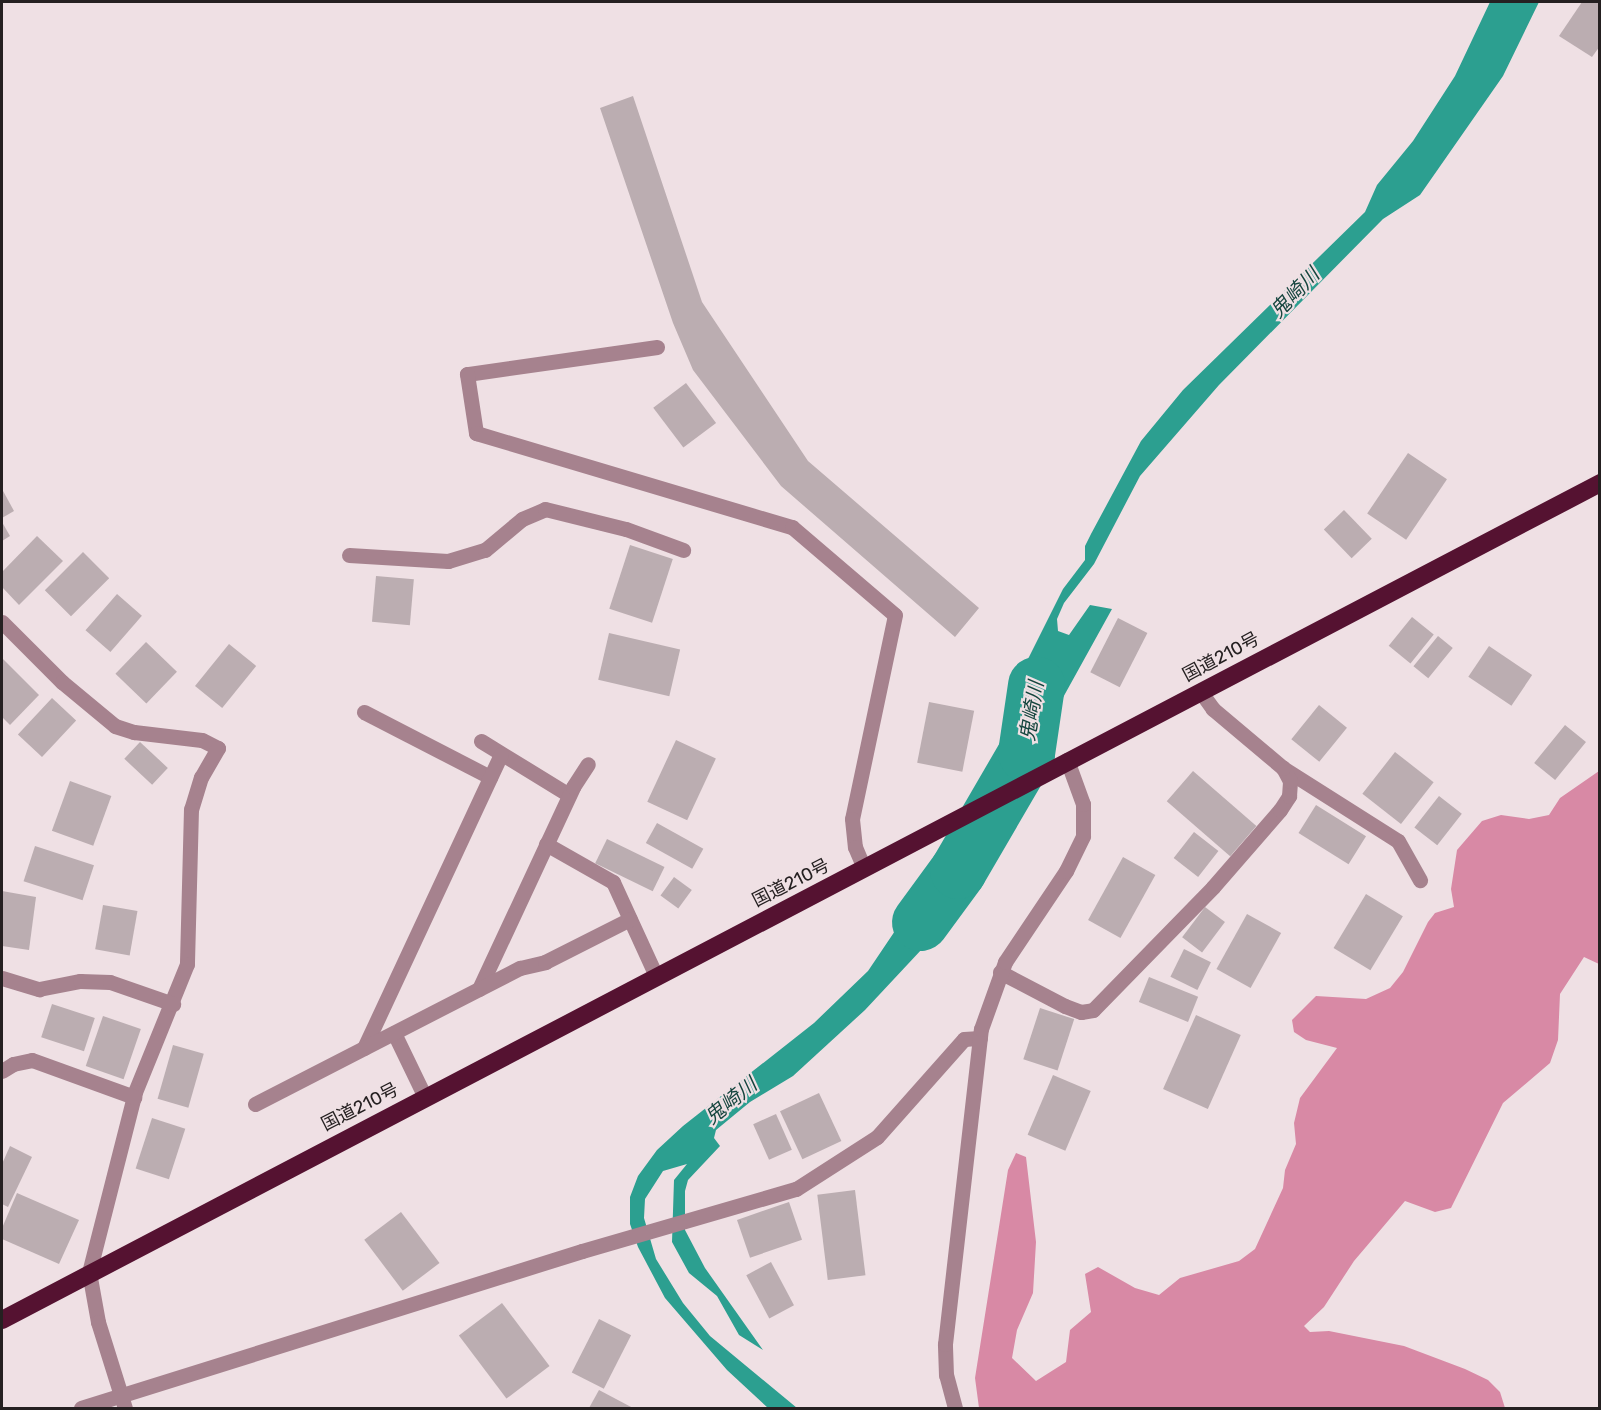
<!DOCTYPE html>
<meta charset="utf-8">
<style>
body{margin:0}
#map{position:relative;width:1601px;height:1410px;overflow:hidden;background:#efe0e4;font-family:Rubik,"Noto Sans JP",sans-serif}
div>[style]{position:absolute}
.forest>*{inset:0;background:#d889a5}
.water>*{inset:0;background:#2c9f90}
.river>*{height:57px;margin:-28.5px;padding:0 28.5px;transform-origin:28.5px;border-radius:28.5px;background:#2c9f90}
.building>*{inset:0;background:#bbadb1;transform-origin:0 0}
.minor>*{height:15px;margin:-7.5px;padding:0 7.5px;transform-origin:7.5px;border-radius:7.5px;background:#a6828e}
.highway>*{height:18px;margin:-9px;padding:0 9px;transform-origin:9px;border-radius:9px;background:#551231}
span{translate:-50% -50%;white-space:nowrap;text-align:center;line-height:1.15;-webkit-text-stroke:4.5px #efe0e4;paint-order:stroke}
.street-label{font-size:18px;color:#252021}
.water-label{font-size:20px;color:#15453e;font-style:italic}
.frame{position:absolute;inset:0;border:3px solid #252021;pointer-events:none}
</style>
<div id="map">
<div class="forest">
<div style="clip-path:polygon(1599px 771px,1599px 964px,1584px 957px,1560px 994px,1558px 1040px,1550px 1063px,1503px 1103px,1451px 1208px,1435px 1212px,1405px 1201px,1354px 1261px,1324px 1307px,1304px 1326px,1310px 1332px,1329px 1331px,1404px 1346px,1465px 1369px,1488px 1380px,1500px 1392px,1505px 1408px,979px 1408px,975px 1378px,1008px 1170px,1016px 1153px,1026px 1157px,1036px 1242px,1033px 1293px,1017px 1330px,1012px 1358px,1036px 1381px,1066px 1362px,1070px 1330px,1091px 1312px,1085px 1274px,1098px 1267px,1135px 1288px,1159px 1295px,1180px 1278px,1239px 1261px,1255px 1249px,1283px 1188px,1285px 1170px,1296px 1144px,1294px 1123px,1300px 1098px,1337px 1048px,1306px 1040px,1294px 1032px,1292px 1020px,1316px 996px,1366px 999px,1390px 988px,1403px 972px,1428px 922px,1435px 913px,1454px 907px,1451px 889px,1457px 850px,1482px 821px,1501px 815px,1529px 819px,1549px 815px,1560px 798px)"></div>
</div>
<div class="water">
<div style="clip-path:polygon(1490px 2px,1539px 2px,1503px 76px,1420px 195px,1383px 219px,1219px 385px,1140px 476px,1094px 564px,1064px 603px,1057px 619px,1058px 631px,1069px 635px,1090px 605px,1112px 609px,1055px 712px,1046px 749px,978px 782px,1000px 754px,1007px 738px,1023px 669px,1063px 589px,1085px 560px,1085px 546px,1091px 534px,1141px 441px,1183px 390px,1365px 212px,1377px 185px,1413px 141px,1455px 76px)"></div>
<div style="clip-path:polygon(995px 842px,980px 879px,938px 920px,922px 949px,865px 1010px,793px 1076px,750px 1102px,716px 1130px,714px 1138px,720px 1146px,688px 1180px,685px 1191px,685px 1230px,705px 1268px,763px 1350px,739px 1335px,717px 1296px,689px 1273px,672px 1242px,674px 1180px,687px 1164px,663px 1171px,645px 1199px,644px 1218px,656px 1259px,683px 1303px,710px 1336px,797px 1408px,768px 1408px,727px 1370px,665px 1298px,638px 1247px,630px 1224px,630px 1197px,638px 1176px,657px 1150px,683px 1126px,814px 1023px,868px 971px,934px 873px)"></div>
</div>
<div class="river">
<div style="left:920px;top:922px;width:64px;rotate:-53.8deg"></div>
<div style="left:958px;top:870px;width:135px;rotate:-59.8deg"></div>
<div style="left:1026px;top:753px;width:69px;rotate:-81.6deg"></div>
</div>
<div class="building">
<div style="clip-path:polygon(1582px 2px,1600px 2px,1600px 46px,1592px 57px,1559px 36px)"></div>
<div style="clip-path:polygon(633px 96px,702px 302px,808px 461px,979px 608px,955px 637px,781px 486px,693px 370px,673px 323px,600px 108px)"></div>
<div style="left:686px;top:383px;width:50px;height:41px;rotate:53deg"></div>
<div style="left:1408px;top:453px;width:47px;height:73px;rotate:34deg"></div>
<div style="clip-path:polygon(2px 489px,14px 511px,2px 518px)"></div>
<div style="left:1344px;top:510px;width:40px;height:28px;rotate:46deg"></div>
<div style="clip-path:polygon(2px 522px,10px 536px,2px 541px)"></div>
<div style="clip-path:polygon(37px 536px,63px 561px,19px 605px,2px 587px,2px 572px)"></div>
<div style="left:630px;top:545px;width:45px;height:67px;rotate:18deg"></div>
<div style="left:83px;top:552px;width:37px;height:54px;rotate:45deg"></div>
<div style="left:376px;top:576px;width:38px;height:46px;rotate:5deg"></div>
<div style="left:117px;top:594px;width:33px;height:48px;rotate:41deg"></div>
<div style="left:1412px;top:617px;width:28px;height:37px;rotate:39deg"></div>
<div style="left:1118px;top:618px;width:33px;height:61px;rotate:27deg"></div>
<div style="left:609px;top:633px;width:73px;height:48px;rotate:13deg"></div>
<div style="left:1438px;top:636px;width:19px;height:39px;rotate:39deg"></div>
<div style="left:146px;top:642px;width:43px;height:44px;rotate:44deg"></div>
<div style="left:229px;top:644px;width:35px;height:54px;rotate:39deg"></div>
<div style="left:1489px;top:646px;width:52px;height:37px;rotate:34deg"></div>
<div style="clip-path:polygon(2px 658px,39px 695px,10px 725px,2px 717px)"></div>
<div style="left:52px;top:698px;width:33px;height:50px;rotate:43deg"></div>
<div style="left:929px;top:702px;width:46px;height:62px;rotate:11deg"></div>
<div style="left:1319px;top:705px;width:36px;height:44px;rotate:39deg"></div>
<div style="left:1565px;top:725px;width:27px;height:49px;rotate:39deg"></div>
<div style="left:676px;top:740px;width:44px;height:68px;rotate:25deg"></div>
<div style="left:140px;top:742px;width:38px;height:23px;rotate:43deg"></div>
<div style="left:1395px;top:752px;width:49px;height:53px;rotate:38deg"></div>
<div style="left:1193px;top:771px;width:84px;height:40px;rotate:41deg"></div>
<div style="left:70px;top:781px;width:44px;height:53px;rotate:20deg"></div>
<div style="left:1439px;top:796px;width:29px;height:40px;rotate:38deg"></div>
<div style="left:1316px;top:805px;width:59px;height:33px;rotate:32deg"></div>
<div style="left:657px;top:823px;width:53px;height:23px;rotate:29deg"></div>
<div style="left:1194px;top:832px;width:31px;height:33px;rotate:38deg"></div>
<div style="left:607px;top:839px;width:64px;height:27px;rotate:26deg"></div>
<div style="left:35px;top:846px;width:62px;height:37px;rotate:18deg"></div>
<div style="left:1123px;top:857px;width:37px;height:72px;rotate:29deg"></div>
<div style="left:674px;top:877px;width:22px;height:23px;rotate:36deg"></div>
<div style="clip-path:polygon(2px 891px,36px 897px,29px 950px,2px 946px)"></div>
<div style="left:1366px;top:894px;width:43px;height:63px;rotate:31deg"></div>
<div style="left:103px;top:905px;width:35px;height:45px;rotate:10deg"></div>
<div style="left:1205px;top:907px;width:25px;height:38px;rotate:37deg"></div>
<div style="left:1247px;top:914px;width:39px;height:63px;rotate:29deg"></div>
<div style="left:1184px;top:949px;width:30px;height:31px;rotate:26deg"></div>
<div style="left:1149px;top:977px;width:53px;height:27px;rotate:22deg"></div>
<div style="left:52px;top:1004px;width:45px;height:35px;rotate:18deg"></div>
<div style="left:1040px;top:1008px;width:36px;height:54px;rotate:18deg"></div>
<div style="left:1196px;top:1015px;width:49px;height:81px;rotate:24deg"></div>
<div style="left:103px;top:1016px;width:40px;height:53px;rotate:19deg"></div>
<div style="left:173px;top:1045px;width:32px;height:56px;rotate:16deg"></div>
<div style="left:1053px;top:1075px;width:41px;height:65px;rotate:23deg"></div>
<div style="left:819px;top:1093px;width:53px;height:43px;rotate:65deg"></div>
<div style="left:776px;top:1114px;width:39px;height:25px;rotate:66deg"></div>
<div style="left:152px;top:1118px;width:35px;height:53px;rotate:18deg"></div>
<div style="clip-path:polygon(10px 1146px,32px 1157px,8px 1207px,2px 1204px,2px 1164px)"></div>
<div style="left:855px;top:1190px;width:86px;height:38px;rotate:83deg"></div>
<div style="clip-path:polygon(17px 1193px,79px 1220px,59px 1264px,2px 1239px,2px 1228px)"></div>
<div style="left:789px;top:1202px;width:40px;height:55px;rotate:71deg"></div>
<div style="left:401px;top:1212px;width:64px;height:46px;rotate:53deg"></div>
<div style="left:771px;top:1262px;width:49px;height:28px;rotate:62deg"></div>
<div style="left:502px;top:1303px;width:79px;height:54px;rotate:53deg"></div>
<div style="left:599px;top:1319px;width:36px;height:60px;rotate:27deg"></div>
<div style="clip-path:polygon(599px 1390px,633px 1408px,589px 1408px)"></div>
</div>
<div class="minor">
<div style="left:657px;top:347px;width:192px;rotate:171.9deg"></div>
<div style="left:467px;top:374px;width:60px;rotate:81.3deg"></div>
<div style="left:476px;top:433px;width:330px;rotate:16.6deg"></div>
<div style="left:792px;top:527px;width:135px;rotate:40.5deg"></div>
<div style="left:895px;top:615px;width:208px;rotate:101.9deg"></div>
<div style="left:852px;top:819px;width:28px;rotate:84deg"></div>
<div style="left:855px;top:847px;width:23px;rotate:67deg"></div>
<div style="left:349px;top:555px;width:99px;rotate:3.5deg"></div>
<div style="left:448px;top:561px;width:39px;rotate:-17deg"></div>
<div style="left:485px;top:550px;width:48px;rotate:-40deg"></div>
<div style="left:522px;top:519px;width:25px;rotate:-23deg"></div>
<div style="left:545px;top:509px;width:83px;rotate:13.9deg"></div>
<div style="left:626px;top:529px;width:61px;rotate:20.2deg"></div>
<div style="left:2px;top:622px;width:85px;rotate:45deg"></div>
<div style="left:62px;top:682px;width:69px;rotate:39.7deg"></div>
<div style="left:115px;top:726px;width:20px;rotate:18deg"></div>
<div style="left:134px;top:732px;width:68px;rotate:6.7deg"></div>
<div style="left:202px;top:740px;width:18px;rotate:27deg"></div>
<div style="left:218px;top:748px;width:34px;rotate:120deg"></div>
<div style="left:201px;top:777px;width:34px;rotate:107deg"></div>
<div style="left:191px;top:809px;width:155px;rotate:91.5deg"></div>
<div style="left:187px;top:964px;width:138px;rotate:112.1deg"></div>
<div style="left:135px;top:1092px;width:186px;rotate:104.3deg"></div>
<div style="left:89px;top:1272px;width:51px;rotate:79.8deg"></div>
<div style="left:98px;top:1322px;width:90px;rotate:72.6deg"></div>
<div style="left:364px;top:712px;width:142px;rotate:27.3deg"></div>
<div style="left:481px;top:741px;width:103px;rotate:31.5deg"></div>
<div style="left:1283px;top:768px;width:136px;rotate:32.4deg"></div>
<div style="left:1398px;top:841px;width:45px;rotate:60.6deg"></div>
<div style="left:546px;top:844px;width:77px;rotate:29.6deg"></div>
<div style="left:613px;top:882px;width:103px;rotate:65.4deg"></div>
<div style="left:1000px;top:972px;width:73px;rotate:27.6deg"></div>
<div style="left:1065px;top:1006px;width:17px;rotate:21deg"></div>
<div style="left:1081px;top:1012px;width:12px;rotate:-9deg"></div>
<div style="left:1093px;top:1010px;width:172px;rotate:-45.7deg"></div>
<div style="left:1213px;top:887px;width:102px;rotate:-49deg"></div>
<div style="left:1280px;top:810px;width:17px;rotate:-57deg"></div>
<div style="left:1289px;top:796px;width:15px;rotate:-86deg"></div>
<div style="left:1290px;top:781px;width:15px;rotate:-118deg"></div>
<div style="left:1283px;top:768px;width:92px;rotate:-139.9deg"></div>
<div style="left:1213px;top:709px;width:22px;rotate:-126deg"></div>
<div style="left:2px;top:978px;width:39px;rotate:17deg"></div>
<div style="left:39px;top:989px;width:42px;rotate:-11deg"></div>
<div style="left:80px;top:981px;width:30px;rotate:2deg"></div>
<div style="left:110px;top:982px;width:67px;rotate:19.2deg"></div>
<div style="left:479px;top:989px;width:223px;rotate:-65deg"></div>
<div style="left:573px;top:787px;width:27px;rotate:-57deg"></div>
<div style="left:394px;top:1033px;width:71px;rotate:64.2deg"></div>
<div style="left:364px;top:1048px;width:324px;rotate:-65deg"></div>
<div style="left:2px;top:1071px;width:13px;rotate:-32deg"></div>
<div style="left:13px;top:1064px;width:19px;rotate:-12deg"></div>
<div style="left:32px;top:1060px;width:109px;rotate:19.9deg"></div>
<div style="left:255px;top:1104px;width:298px;rotate:-27.2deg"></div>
<div style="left:520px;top:968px;width:26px;rotate:-13deg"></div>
<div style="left:545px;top:962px;width:95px;rotate:-26.8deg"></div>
<div style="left:81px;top:1408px;width:525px;rotate:-17.4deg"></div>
<div style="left:582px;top:1251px;width:223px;rotate:-16.2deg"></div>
<div style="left:796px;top:1189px;width:96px;rotate:-32.7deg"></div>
<div style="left:877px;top:1137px;width:131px;rotate:-48.4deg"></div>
<div style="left:964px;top:1039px;width:16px;rotate:-4deg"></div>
<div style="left:955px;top:1408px;width:34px;rotate:-105deg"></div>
<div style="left:946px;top:1375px;width:31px;rotate:-92deg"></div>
<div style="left:945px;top:1344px;width:317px;rotate:-83.5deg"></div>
<div style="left:981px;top:1029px;width:71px;rotate:-70.3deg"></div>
<div style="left:1005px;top:962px;width:110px;rotate:-56.2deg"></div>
<div style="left:1066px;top:871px;width:39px;rotate:-64deg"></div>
<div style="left:1083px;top:836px;width:32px;rotate:-90deg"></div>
<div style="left:1083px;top:804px;width:47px;rotate:-110deg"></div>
</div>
<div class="highway">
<div style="left:2px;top:1320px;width:1804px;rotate:-27.64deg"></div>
</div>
<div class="street-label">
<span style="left:1221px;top:657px;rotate:-28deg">国道210号</span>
<span style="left:791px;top:883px;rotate:-27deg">国道210号</span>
<span style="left:360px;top:1107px;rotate:-27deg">国道210号</span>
</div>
<div class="water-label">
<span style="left:1295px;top:293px;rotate:-46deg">鬼崎川</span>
<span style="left:1032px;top:711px;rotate:-81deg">鬼崎川</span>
<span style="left:731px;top:1101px;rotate:-39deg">鬼崎川</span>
</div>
<div class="frame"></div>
</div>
